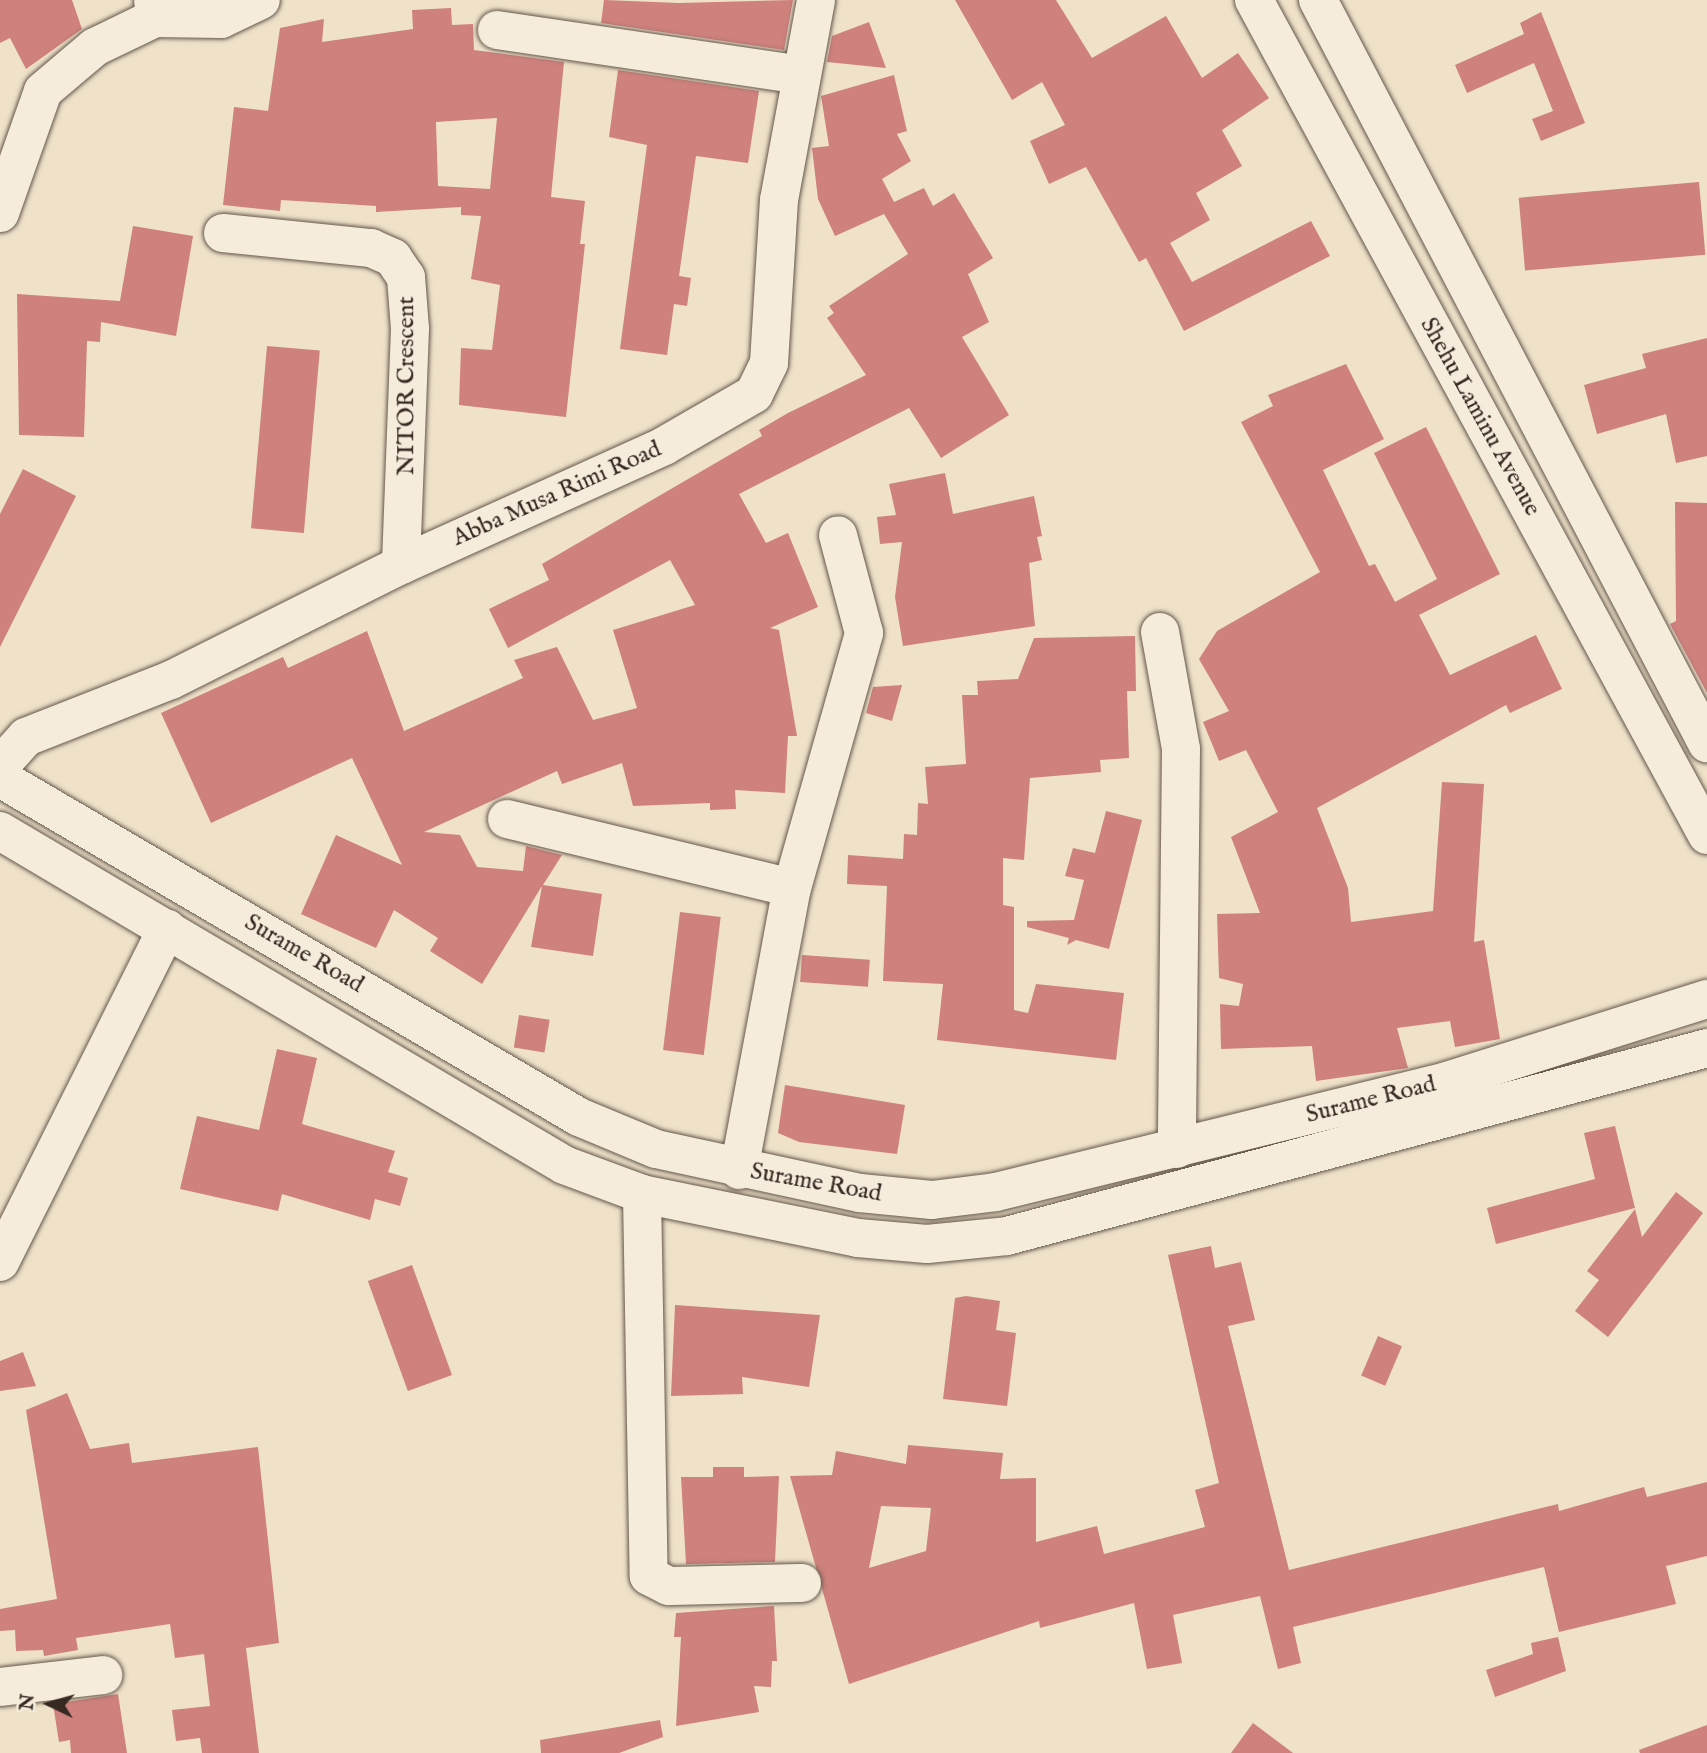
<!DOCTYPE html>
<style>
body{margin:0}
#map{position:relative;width:1707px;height:1753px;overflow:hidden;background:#efe2c9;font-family:"IM FELL English",serif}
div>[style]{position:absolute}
.building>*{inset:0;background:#ce817d;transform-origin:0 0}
.roads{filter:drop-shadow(0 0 2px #64574c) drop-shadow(0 0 2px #64574c)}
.minor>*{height:38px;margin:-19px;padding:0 19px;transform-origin:19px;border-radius:19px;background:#f5ecdc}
span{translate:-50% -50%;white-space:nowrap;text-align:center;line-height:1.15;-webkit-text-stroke:5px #f5ecdc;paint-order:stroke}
.street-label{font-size:24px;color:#362922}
.north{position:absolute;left:14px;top:1669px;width:70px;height:70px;-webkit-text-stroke:5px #f5ecdc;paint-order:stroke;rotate:275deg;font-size:19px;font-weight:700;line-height:28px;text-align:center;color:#362922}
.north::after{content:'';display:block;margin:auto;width:24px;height:32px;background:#362922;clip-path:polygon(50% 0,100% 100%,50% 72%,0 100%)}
</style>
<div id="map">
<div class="building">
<div style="clip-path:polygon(0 0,72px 0,82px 29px,26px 69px,10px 38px,0 43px)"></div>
<div style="clip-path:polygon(604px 0,679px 3px,793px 0,784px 50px,601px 23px)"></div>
<div style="clip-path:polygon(955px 0,1056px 0,1092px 58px,1166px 16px,1202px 78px,1238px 53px,1269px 98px,1222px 130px,1242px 166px,1196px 193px,1210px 220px,1170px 243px,1192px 282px,1311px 221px,1330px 256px,1184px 331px,1146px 258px,1139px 262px,1086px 167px,1049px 184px,1030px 141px,1065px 125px,1042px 82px,1012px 100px)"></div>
<div style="clip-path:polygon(evenodd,451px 8px,452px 25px,473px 24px,474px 50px,564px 62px,551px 197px,585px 201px,580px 244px,585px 244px,566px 417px,459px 405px,461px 348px,492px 350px,500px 285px,471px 279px,481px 216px,461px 215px,461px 207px,376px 212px,376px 206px,281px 200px,280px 211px,223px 205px,234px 107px,268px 111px,280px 28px,324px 19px,322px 42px,413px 29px,412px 10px,451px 8px,497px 118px,490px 189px,438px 186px,436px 122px,497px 118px)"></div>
<div style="clip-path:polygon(1541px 12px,1585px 123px,1541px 141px,1532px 119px,1553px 111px,1534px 63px,1467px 93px,1455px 65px,1524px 34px,1520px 23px)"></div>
<div style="clip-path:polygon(869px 22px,886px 68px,827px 62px,832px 36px)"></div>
<div style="clip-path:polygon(618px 70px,759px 91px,748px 163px,696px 156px,679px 276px,691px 278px,687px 306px,674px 304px,667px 355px,620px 349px,647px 145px,609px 137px)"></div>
<div style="clip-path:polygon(894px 75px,907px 131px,897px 134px,911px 161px,882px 179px,894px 202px,924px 188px,933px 206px,954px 193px,993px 258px,968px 274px,989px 322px,962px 337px,1009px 415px,941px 458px,909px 408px,739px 494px,766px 543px,788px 533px,818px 607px,770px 628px,779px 630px,797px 736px,788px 736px,785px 793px,735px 790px,736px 809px,710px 810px,710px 803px,633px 806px,622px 763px,562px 784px,557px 771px,424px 832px,460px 835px,477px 867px,523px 871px,526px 846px,562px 855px,543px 885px,602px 894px,593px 956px,531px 947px,542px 886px,482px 984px,430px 951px,438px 938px,394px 910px,376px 948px,301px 914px,336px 835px,402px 865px,352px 758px,211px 823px,161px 713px,283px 657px,288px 668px,367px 631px,404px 731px,523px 678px,514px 660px,557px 647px,593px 720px,637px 708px,613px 630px,695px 605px,670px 560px,508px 648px,489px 609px,549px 580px,542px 564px,762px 436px,759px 430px,788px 413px,866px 375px,827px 318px,834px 313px,829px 306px,908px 254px,884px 214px,835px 236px,818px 199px,812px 148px,829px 146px,821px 96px)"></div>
<div style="left:1699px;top:182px;width:73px;height:181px;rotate:85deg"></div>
<div style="clip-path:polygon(133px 226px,193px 236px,176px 336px,101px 322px,100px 342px,87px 341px,84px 437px,19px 435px,17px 294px,120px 301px)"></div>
<div style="clip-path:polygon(1707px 338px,1707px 456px,1676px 463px,1666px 414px,1597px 434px,1584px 385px,1646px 368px,1642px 354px)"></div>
<div style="left:267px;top:346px;width:53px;height:183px;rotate:5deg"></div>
<div style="clip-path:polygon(1346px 364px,1384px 439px,1323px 470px,1369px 566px,1375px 564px,1395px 602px,1437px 579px,1374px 453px,1426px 427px,1500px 574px,1419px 615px,1450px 675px,1536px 635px,1562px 689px,1510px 713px,1506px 705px,1317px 808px,1348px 888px,1351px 922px,1433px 911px,1442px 782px,1484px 784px,1474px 942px,1484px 940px,1500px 1039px,1455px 1047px,1450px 1021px,1397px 1028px,1408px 1068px,1316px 1081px,1312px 1046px,1221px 1049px,1220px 1004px,1239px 1006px,1243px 984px,1219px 978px,1217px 914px,1260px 913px,1231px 837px,1278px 812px,1246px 750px,1219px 761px,1203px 722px,1229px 711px,1199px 659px,1217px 631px,1320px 572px,1241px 422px,1273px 406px,1268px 395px)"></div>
<div style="clip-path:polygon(23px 469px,76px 496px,0 647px,0 514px)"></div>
<div style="clip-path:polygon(945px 473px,953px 514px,1034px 496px,1042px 536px,1037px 537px,1042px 560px,1029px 563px,1035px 626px,903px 646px,895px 597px,902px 542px,880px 544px,877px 517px,896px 515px,889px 484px)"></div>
<div style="clip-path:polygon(1675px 502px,1707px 503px,1707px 693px,1670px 624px,1676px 621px)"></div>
<div style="clip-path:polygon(1135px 636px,1136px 691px,1127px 691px,1129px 758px,1100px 760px,1101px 772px,1030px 778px,1024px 860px,1003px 858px,1003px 905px,1014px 907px,1014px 1010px,1028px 1013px,1036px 984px,1124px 993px,1116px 1060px,937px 1040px,943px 984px,883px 981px,887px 886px,847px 884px,848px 855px,903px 859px,904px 834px,917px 835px,918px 803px,928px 804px,925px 767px,966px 764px,962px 695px,978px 695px,977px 681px,1018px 679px,1034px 638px)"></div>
<div style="clip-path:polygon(902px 685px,892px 721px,866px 713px,873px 687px)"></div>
<div style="clip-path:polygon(1106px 811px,1142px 820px,1109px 949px,1076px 940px,1067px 945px,1069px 938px,1027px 927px,1027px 921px,1074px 920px,1084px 880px,1065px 876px,1073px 848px,1095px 853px)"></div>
<div style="left:680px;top:912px;width:41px;height:139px;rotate:7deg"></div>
<div style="left:802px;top:955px;width:68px;height:27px;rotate:4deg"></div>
<div style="left:519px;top:1015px;width:31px;height:33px;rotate:9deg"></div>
<div style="clip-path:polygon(277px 1049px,317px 1058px,302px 1124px,395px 1151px,388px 1172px,408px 1178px,400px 1206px,375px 1199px,370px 1220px,282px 1194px,278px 1211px,180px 1189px,197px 1116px,259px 1130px)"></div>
<div style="clip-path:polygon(785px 1085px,905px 1105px,897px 1154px,799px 1142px,778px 1133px)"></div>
<div style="clip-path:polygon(1615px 1126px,1635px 1208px,1496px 1244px,1487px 1208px,1595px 1179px,1584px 1133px)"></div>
<div style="clip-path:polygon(1676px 1192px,1703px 1213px,1608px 1337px,1575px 1311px,1599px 1280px,1587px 1271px,1635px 1209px,1642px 1237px)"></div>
<div style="clip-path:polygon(evenodd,1211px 1246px,1215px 1268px,1241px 1262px,1255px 1320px,1228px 1326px,1289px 1570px,1558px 1504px,1559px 1511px,1644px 1487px,1647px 1497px,1707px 1482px,1707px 1556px,1666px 1566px,1676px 1604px,1559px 1632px,1544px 1567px,1293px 1627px,1301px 1663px,1278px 1669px,1260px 1596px,1173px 1615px,1182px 1663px,1147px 1669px,1134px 1603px,1040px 1628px,1039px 1621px,849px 1684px,790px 1476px,832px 1475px,836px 1451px,906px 1464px,908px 1445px,1003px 1453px,1000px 1479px,1036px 1478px,1036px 1542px,1097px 1526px,1104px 1554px,1205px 1527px,1195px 1490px,1219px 1483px,1168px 1255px,1211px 1246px,881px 1506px,931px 1508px,926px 1551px,869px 1568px,881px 1506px)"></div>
<div style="left:412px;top:1265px;width:117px;height:47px;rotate:70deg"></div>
<div style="clip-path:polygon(966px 1296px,1000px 1301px,996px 1330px,1016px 1333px,1007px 1406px,943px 1399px,955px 1298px)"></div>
<div style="clip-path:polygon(675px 1305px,820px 1315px,809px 1387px,742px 1377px,743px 1394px,671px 1396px)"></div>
<div style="left:1378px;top:1336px;width:26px;height:43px;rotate:23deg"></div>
<div style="clip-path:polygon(23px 1352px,36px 1386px,0 1391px,0 1361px)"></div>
<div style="clip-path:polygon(67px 1393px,90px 1449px,129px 1443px,132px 1463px,258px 1447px,279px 1643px,246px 1648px,259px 1753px,202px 1753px,200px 1738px,176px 1741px,172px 1710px,210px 1706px,204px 1654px,175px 1658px,170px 1624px,76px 1638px,78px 1650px,44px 1656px,43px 1650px,16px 1651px,15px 1630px,0 1631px,0 1609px,57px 1599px,26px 1410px)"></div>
<div style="clip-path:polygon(713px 1467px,744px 1467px,744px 1477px,779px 1476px,775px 1562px,686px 1564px,681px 1477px,713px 1477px)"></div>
<div style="clip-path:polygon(774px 1606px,777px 1661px,772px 1661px,771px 1687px,754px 1686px,759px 1712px,676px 1726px,681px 1637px,674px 1637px,676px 1613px)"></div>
<div style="clip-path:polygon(1558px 1637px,1566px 1671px,1495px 1697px,1486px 1670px,1533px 1654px,1531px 1643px)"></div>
<div style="clip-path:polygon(118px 1694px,127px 1753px,71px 1753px,70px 1740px,59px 1742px,53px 1704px)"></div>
<div style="clip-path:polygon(660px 1720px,663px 1737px,619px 1753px,541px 1753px,540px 1740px)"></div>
<div style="clip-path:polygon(1253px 1723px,1293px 1753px,1231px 1753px)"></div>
<div style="clip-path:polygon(1707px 1725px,1707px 1753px,1640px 1753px,1639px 1750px)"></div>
</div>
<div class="roads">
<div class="minor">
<div style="left:1254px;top:0;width:950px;rotate:61.52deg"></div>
<div style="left:1318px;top:0;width:839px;rotate:62.37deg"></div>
<div style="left:155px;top:18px;width:66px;rotate:0.9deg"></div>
<div style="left:221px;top:19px;width:44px;rotate:-25.4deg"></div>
<div style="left:497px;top:30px;width:307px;rotate:8.4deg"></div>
<div style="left:0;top:213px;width:129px;rotate:-70.6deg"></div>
<div style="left:43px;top:91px;width:68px;rotate:-40.2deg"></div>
<div style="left:95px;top:47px;width:67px;rotate:-25.8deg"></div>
<div style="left:155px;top:18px;width:18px;rotate:-96deg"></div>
<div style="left:223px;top:233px;width:149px;rotate:5.8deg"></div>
<div style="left:371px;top:248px;width:24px;rotate:24deg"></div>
<div style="left:393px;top:258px;width:23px;rotate:56deg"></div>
<div style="left:406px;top:277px;width:52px;rotate:85.6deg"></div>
<div style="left:410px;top:329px;width:236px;rotate:92.2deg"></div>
<div style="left:1160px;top:632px;width:119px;rotate:79.8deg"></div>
<div style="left:1181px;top:749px;width:400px;rotate:90.6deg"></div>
<div style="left:0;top:766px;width:39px;rotate:-48deg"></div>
<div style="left:26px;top:737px;width:156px;rotate:-21.5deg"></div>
<div style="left:171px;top:680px;width:257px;rotate:-26.6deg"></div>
<div style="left:401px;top:565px;width:289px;rotate:-24.3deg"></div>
<div style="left:664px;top:446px;width:104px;rotate:-30deg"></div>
<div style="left:754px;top:394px;width:34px;rotate:-64deg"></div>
<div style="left:769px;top:363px;width:163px;rotate:-86.5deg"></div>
<div style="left:779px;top:200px;width:203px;rotate:-79.5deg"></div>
<div style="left:0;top:778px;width:671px;rotate:30.35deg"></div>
<div style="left:579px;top:1117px;width:83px;rotate:22.6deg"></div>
<div style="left:656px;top:1149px;width:209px;rotate:12.2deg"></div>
<div style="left:860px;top:1193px;width:72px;rotate:5.6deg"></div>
<div style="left:932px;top:1200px;width:64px;rotate:-7.1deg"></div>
<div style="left:996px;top:1192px;width:464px;rotate:-13.8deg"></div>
<div style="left:1447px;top:1081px;width:273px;rotate:-17.5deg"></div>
<div style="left:507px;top:819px;width:293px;rotate:13.6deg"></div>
<div style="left:0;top:831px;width:655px;rotate:30.63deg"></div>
<div style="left:564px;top:1165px;width:83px;rotate:20.4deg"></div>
<div style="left:642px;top:1194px;width:220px;rotate:11.5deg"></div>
<div style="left:858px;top:1238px;width:69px;rotate:5deg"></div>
<div style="left:927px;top:1244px;width:80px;rotate:-5.7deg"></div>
<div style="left:1007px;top:1236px;width:725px;rotate:-15.03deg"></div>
<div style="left:739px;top:1170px;width:287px;rotate:-79.4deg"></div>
<div style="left:792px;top:888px;width:265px;rotate:-74.2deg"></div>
<div style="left:864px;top:633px;width:101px;rotate:-104.9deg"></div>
<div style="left:642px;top:1194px;width:382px;rotate:89deg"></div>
<div style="left:649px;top:1576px;width:22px;rotate:27deg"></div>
<div style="left:669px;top:1586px;width:133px;rotate:-1.3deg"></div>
<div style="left:0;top:1262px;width:373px;rotate:-63.4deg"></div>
<div style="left:0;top:1687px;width:104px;rotate:-6.6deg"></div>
</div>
</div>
<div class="street-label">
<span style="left:407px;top:386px;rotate:-90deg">NITOR Crescent</span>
<span style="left:1480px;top:417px;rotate:61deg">Shehu Laminu Avenue</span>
<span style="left:557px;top:494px;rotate:-24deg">Abba Musa Rimi Road</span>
<span style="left:304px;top:954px;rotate:30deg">Surame Road</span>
<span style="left:1371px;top:1100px;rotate:-14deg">Surame Road</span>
<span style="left:816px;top:1183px;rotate:10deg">Surame Road</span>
</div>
<div class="north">N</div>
</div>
